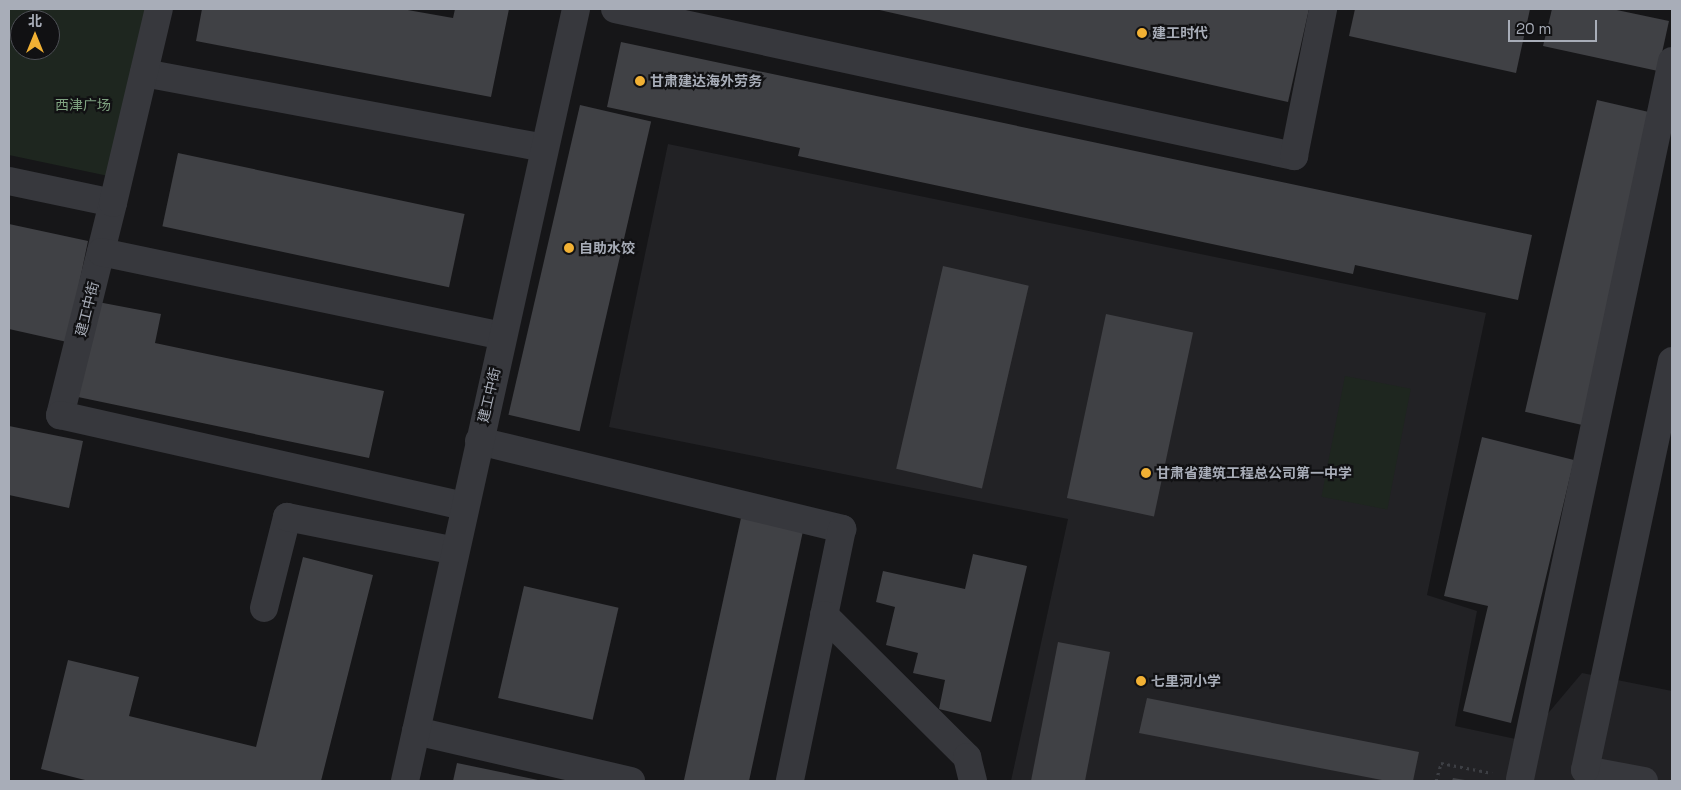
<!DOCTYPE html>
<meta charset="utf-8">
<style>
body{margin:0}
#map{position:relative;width:1681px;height:790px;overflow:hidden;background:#161618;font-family:"Space Grotesk","Noto Sans SC",sans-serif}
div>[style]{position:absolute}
.built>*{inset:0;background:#222225}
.green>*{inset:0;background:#1e261f;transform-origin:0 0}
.building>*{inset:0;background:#404145;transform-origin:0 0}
.path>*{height:3px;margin-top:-1.5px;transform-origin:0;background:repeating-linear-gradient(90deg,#3d3f44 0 2.5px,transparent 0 6.5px)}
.minor>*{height:28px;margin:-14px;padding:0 14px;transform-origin:14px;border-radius:14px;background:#37383d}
.dots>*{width:14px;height:14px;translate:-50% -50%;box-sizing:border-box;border:2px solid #111113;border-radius:50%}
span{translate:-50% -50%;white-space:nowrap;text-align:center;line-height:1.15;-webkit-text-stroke:4.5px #111113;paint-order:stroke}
.poi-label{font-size:14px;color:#a8adb8;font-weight:700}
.left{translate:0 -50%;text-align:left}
.park-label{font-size:14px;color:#7fa381}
.street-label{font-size:14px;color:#a8adb8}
.frame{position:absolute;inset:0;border:10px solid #a8adb8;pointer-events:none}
.north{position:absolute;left:10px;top:10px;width:50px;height:50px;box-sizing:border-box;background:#111113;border:1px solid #4d4f55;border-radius:50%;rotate:0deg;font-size:14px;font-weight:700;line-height:20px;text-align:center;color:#a8adb8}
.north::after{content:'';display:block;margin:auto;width:18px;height:22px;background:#f2b134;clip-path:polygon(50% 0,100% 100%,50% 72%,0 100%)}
.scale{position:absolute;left:1508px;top:20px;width:89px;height:22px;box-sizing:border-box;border:2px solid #a8adb8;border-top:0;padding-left:6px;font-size:15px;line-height:18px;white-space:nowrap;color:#a8adb8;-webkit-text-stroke:4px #111113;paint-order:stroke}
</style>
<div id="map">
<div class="built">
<div style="clip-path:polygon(668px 144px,1486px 313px,1427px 595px,1477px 611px,1455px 726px,1525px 741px,1516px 781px,1011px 781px,1068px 519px,609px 427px)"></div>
<div style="clip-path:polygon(1582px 673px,1672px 691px,1672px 781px,1523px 781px,1534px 730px)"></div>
</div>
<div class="green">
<div style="clip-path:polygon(evenodd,9px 9px,168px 9px,132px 181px,9px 155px,9px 9px,20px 20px,50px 20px,50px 50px,20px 50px,20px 20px)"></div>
<div style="left:1345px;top:376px;width:67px;height:123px;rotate:11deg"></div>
</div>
<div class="building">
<div style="clip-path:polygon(202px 9px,402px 9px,453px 18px,455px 9px,509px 9px,491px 97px,196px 41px)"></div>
<div style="clip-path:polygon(875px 9px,1309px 9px,1288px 102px)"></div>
<div style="clip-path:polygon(1355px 9px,1530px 9px,1516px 73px,1349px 36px)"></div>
<div style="clip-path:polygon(1552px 9px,1612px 9px,1669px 21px,1658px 71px,1543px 46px)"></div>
<div style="clip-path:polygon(621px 42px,1532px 235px,1518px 300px,1355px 265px,1353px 274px,798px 156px,800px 148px,607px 107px)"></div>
<div style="left:1597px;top:100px;width:62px;height:320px;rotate:13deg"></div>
<div style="left:580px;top:105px;width:73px;height:318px;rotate:13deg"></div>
<div style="left:178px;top:153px;width:293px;height:75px;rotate:12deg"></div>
<div style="clip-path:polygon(9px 224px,88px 241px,67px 342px,9px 329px)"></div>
<div style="left:943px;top:266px;width:88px;height:208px;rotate:13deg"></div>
<div style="clip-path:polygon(98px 302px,161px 314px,155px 343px,384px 391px,369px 458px,78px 397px)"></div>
<div style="left:1106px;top:314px;width:89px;height:188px;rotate:12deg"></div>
<div style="clip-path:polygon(9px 426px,83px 441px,69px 508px,9px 495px)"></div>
<div style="clip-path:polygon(1482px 437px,1574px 460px,1511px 723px,1463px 711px,1488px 606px,1444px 596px)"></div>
<div style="clip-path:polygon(741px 518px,803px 531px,749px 781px,689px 781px,684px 780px)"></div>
<div style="clip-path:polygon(973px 554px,1027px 566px,991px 722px,939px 709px,945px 680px,913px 673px,918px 653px,886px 645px,895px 607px,876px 602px,883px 571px,965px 589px)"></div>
<div style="clip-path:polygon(303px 557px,373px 575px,321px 781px,89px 781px,41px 769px,68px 660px,139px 677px,129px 716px,256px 747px)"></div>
<div style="left:524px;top:586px;width:97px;height:115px;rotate:13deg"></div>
<div style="left:1058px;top:642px;width:53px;height:142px;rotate:11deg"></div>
<div style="clip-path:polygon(1147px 698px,1419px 752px,1413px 781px,1387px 781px,1139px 733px)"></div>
<div style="clip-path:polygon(457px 763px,538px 780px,538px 781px,453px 781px)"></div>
<div style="clip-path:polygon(1453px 778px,1465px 780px,1465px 781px,1452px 781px)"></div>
</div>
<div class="path">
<div style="left:1436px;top:781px;width:19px;rotate:-74deg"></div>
<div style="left:1441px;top:763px;width:52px;rotate:11.1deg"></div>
</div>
<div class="minor">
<div style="left:615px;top:9px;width:695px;rotate:12.22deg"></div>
<div style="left:1294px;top:156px;width:150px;rotate:-78.8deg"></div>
<div style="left:144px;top:73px;width:407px;rotate:10.6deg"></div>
<div style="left:9px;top:181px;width:106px;rotate:11.9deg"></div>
<div style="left:113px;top:203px;width:219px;rotate:104deg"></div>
<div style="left:60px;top:415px;width:414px;rotate:12.7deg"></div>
<div style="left:113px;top:203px;width:199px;rotate:-76.7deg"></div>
<div style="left:101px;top:252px;width:410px;rotate:11.8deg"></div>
<div style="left:479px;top:441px;width:374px;rotate:13.6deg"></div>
<div style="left:842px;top:529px;width:257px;rotate:101.7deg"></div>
<div style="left:264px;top:608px;width:94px;rotate:-75.8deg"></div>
<div style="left:287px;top:517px;width:171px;rotate:11.4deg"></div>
<div style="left:824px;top:615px;width:202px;rotate:44.8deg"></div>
<div style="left:967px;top:757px;width:25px;rotate:76deg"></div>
<div style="left:416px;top:731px;width:221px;rotate:13.1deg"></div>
<div style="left:1520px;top:779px;width:734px;rotate:-78.05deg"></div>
<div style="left:405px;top:781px;width:791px;rotate:-77.51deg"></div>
<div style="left:1644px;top:781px;width:60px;rotate:-169.4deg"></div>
<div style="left:1585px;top:770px;width:418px;rotate:-78deg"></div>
</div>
<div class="dots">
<div style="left:1142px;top:33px;background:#f2b134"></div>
<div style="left:640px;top:81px;background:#f2b134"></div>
<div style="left:569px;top:248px;background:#f2b134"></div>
<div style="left:1146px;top:473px;background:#f2b134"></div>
<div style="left:1141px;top:681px;background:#f2b134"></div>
</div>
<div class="poi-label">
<span class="left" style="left:1152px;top:33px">建工时代</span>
<span class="left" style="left:650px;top:81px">甘肃建达海外劳务</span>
<span class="left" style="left:579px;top:248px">自助水饺</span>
<span class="left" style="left:1156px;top:473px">甘肃省建筑工程总公司第一中学</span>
<span class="left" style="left:1151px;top:681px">七里河小学</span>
</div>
<div class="park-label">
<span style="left:83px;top:105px">西津广场</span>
</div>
<div class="street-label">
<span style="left:87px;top:309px;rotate:-76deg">建工中街</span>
<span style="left:489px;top:395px;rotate:-77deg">建工中街</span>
</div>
<div class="frame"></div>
<div class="north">北</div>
<div class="scale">20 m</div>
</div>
